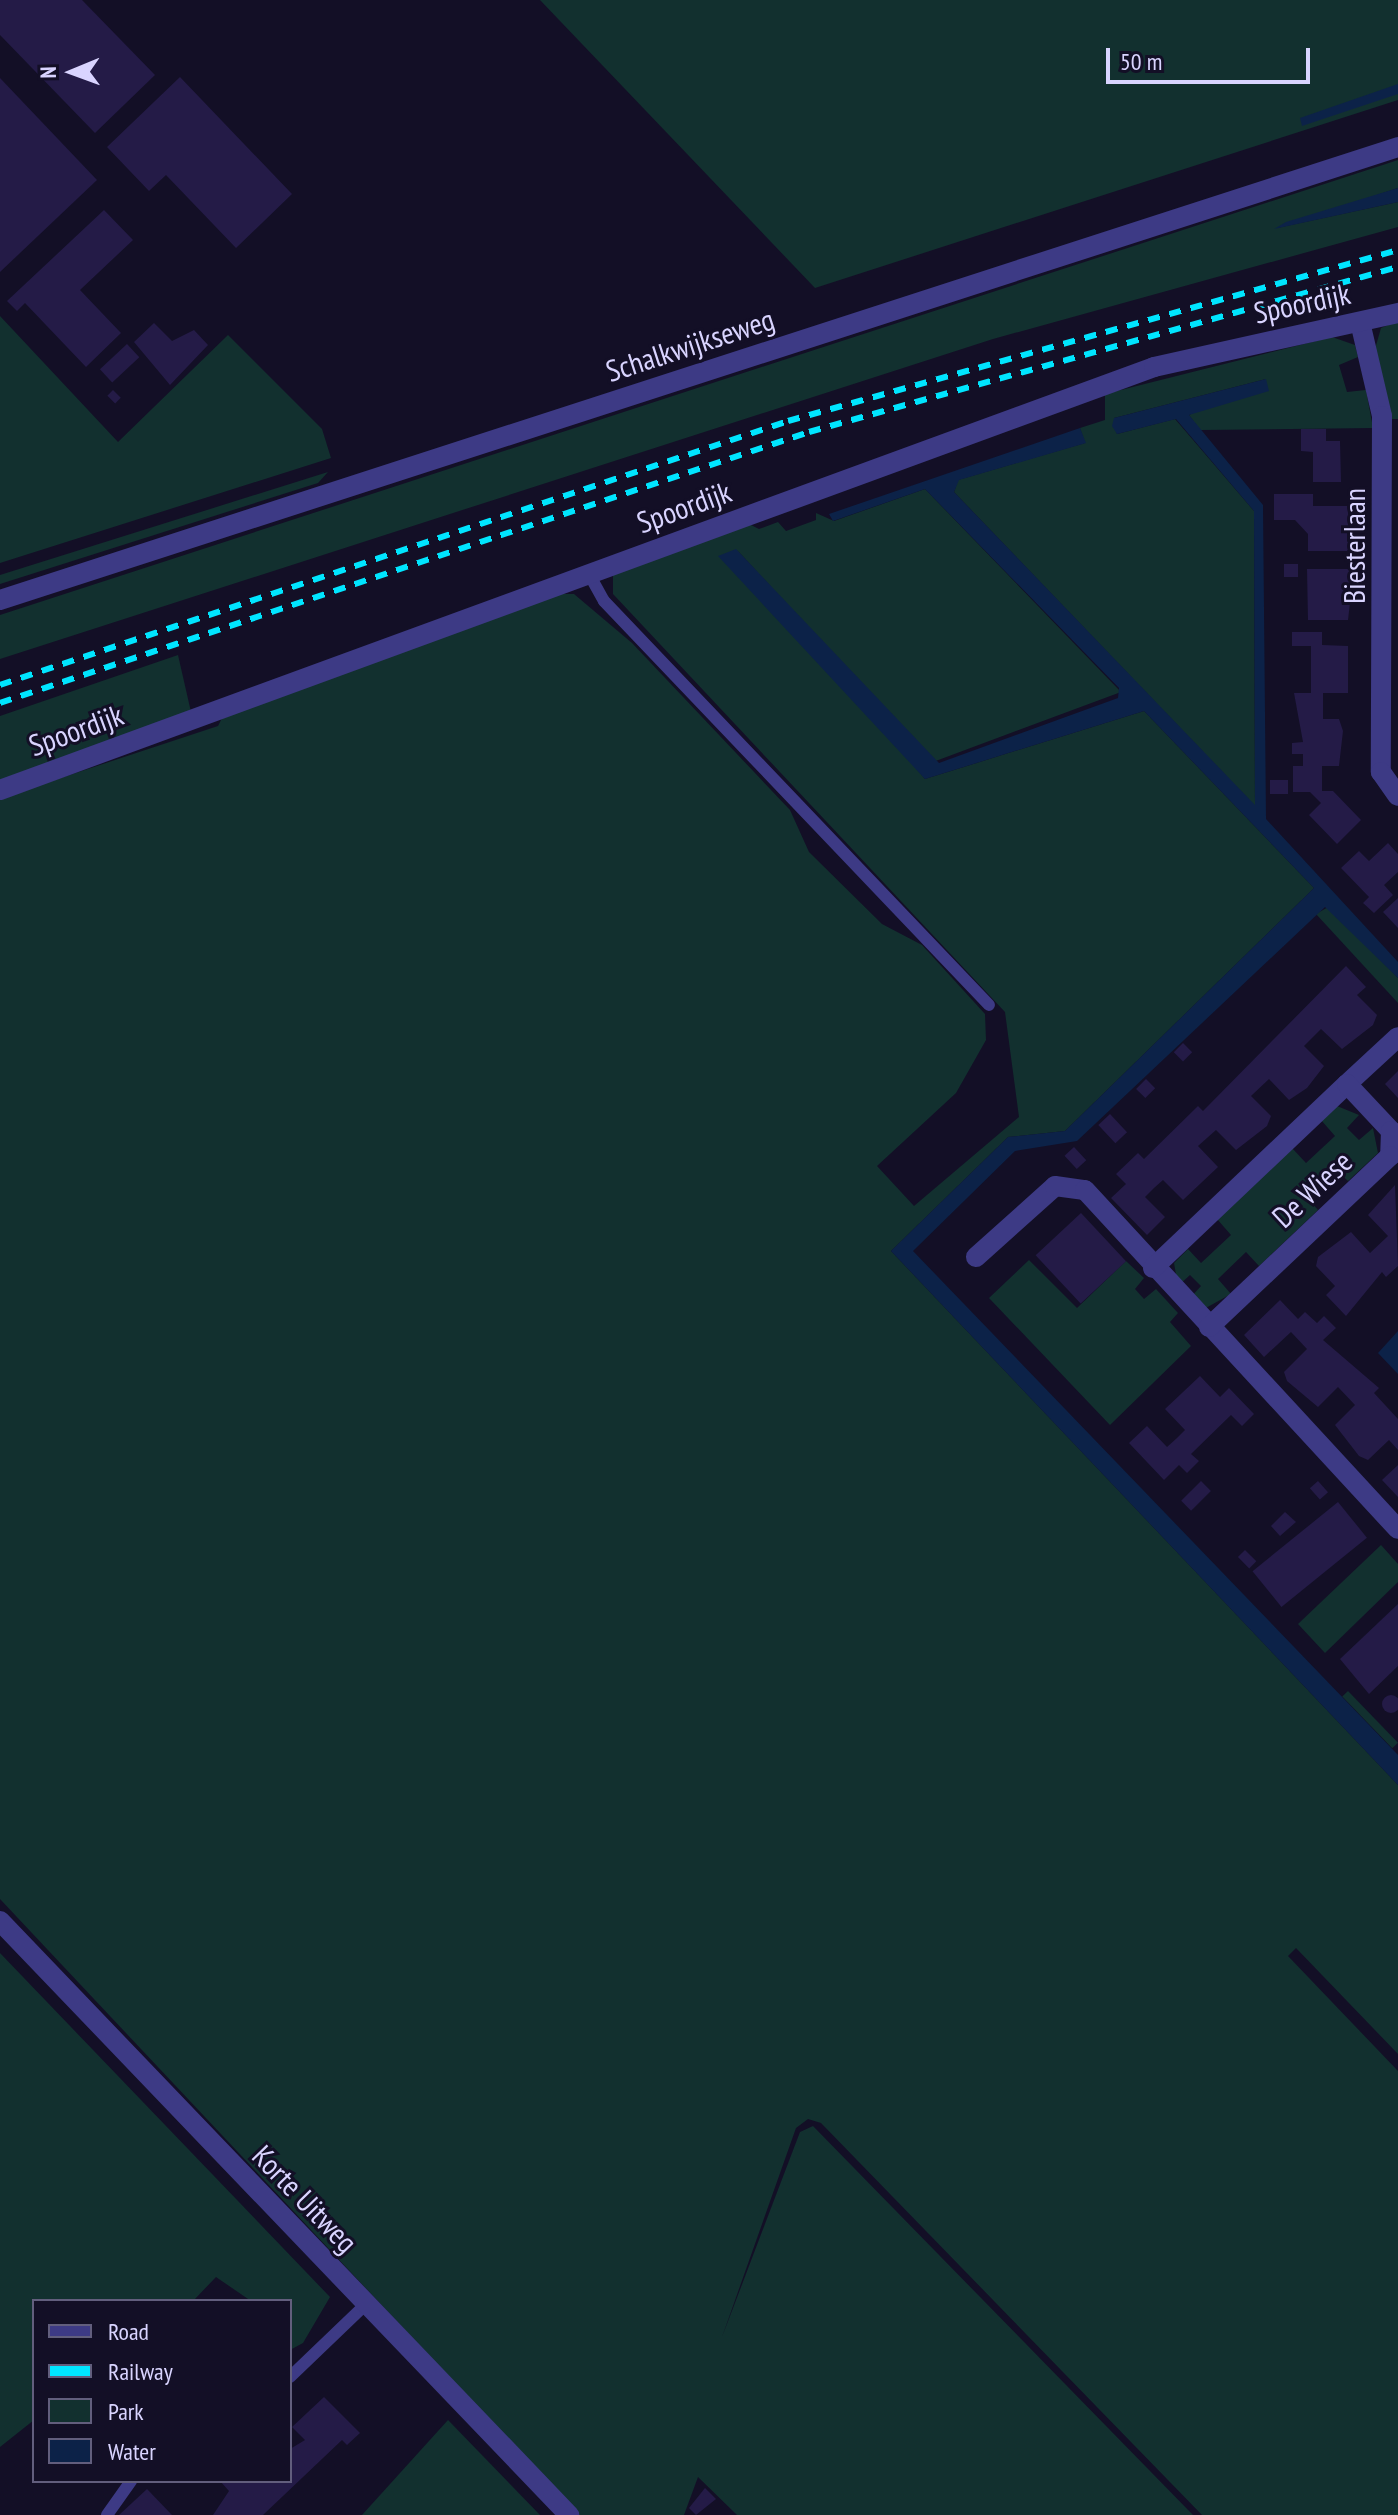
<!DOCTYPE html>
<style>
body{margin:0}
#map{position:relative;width:1398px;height:2515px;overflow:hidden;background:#130f26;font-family:"PT Sans Narrow",sans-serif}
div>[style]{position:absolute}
.green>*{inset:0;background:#12302f;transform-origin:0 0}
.water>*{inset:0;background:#0c2248}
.building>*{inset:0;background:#241b47;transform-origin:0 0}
.round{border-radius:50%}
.service>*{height:12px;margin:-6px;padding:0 6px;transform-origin:6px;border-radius:6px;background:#3d3a85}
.minor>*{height:20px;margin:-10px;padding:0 10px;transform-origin:10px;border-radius:10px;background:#3d3a85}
.tertiary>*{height:20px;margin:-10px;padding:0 10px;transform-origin:10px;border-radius:10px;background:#3d3a85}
.rail>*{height:6px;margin-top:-3px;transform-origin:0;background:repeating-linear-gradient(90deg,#00e5ff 0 12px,transparent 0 22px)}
span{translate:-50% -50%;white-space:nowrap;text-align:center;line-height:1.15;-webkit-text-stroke:6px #130f26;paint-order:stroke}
.street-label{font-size:30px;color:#d9d4ff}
.legend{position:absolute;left:32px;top:2299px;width:260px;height:184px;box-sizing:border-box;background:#130f26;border:2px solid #625e7d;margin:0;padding:10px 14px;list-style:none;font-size:24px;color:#d9d4ff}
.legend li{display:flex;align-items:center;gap:16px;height:40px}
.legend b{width:40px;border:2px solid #625e7d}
.north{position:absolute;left:32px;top:32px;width:80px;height:80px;-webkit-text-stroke:6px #130f26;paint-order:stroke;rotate:269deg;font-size:22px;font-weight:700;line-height:32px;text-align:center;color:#d9d4ff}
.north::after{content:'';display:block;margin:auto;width:28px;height:36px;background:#d9d4ff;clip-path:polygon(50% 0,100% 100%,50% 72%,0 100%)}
.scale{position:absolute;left:1106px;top:48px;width:204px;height:36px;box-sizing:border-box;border:4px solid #d9d4ff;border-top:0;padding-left:10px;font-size:24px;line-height:28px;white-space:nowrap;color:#d9d4ff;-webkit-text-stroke:6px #130f26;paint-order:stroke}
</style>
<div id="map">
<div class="green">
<div style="clip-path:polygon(540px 0,1398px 0,1398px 100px,815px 288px)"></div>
<div style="clip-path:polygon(1398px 160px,1398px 188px,1277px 228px,1398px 202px,1398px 227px,993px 339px,0 659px,0 615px)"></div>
<div style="clip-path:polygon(0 316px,118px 442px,228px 335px,322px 429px,331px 458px,0 563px)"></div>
<div style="clip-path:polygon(1398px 321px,1398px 419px,1391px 419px,1375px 349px,1381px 328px)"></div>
<div style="clip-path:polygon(1332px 337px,1355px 345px,1358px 357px,1339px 365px,1347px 392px,1366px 390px,1373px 428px,1200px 430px,1189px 415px,1266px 379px,1114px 418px,1117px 434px,1175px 419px,1254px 511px,1255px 806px,954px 492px,958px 480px,1085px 443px,1080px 428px,1105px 420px,1105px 394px)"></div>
<div style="clip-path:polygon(328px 472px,318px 483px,0 584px,0 575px)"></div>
<div style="clip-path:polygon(925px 489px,1121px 692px,933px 762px,737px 550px,925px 779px,1144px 711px,1314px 888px,1065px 1131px,1008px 1137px,891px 1251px,1398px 1785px,1398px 2054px,1296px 1948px,1288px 1956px,1398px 2071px,1398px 2515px,1202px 2515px,821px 2123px,808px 2119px,796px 2128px,722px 2337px,800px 2132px,813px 2126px,1193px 2515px,737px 2515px,698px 2477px,684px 2515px,579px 2515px,0 1899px,0 798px,218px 726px,223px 716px,557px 594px,574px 594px,632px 643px,790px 810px,809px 852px,882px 924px,922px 945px,985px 1014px,986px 1040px,956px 1093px,877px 1166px,914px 1206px,1019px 1117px,1005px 1012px,613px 594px,613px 573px,749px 524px,759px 529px,778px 522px,786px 531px,816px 520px,816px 513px,834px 521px)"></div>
<div style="clip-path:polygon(178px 655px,191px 712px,0 783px,0 716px)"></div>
<div style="clip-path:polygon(1330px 906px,1398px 978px,1398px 1003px,1316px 914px)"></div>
<div style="clip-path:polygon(1337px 1106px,1359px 1115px,1347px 1128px,1359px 1140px,1373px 1128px,1378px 1153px,1348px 1181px,1334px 1168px,1305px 1195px,1318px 1210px,1259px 1266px,1246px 1252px,1218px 1279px,1231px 1294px,1204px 1309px,1190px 1298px,1201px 1286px,1190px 1275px,1178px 1286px,1174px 1263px,1188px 1249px,1201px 1263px,1231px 1235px,1217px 1219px,1292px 1148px,1306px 1163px,1335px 1136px,1321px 1120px)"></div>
<div style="clip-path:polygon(1029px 1260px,1077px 1308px,1126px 1261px,1144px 1278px,1135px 1289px,1144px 1299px,1156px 1289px,1178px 1313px,1170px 1322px,1191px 1346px,1110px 1425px,989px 1298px)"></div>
<div style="clip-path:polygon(1381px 1545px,1398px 1564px,1398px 1582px,1325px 1653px,1298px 1624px)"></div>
<div style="left:1348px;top:1691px;width:72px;height:8px;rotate:46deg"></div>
<div style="clip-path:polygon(0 1953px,330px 2297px,303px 2343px,290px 2350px,290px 2301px,251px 2301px,216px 2277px,193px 2301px,34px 2301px,34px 2420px,0 2447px)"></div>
<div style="clip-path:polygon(448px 2420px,540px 2515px,362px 2515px)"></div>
</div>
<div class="water">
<div style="clip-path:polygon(1398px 84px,1398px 94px,1302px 126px,1300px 118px)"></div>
<div style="clip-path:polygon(1398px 188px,1398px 202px,1274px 229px,1286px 222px)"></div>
<div style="clip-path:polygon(1266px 379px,1269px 391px,1189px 415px,1263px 505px,1266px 819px,1398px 962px,1398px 978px,1325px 907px,1077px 1141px,1015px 1151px,913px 1251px,1398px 1755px,1398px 1785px,891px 1251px,1008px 1137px,1065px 1131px,1314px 888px,1144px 711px,925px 779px,718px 556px,736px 549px,939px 763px,1118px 698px,1119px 688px,925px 489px,833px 521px,829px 514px,1080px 428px,1086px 443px,959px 480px,954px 492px,1255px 805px,1254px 511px,1176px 419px,1117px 434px,1112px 426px,1114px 418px)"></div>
<div style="clip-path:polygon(1398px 1331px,1398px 1374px,1378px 1353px)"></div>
</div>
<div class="building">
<div style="clip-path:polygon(0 0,82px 0,155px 75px,95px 133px,0 35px)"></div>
<div style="clip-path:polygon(180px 77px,292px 194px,236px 248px,166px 175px,149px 191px,107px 147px)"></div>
<div style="clip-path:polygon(0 78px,97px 180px,0 272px)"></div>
<div style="clip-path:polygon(104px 210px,133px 240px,80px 290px,121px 333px,86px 367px,25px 303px,17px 311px,7px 301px)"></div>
<div style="clip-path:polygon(154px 323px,172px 341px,194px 330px,208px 345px,170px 385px,134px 342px)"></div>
<div style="left:127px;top:344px;width:18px;height:37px;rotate:47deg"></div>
<div style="left:113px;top:390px;width:11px;height:8px;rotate:45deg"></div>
<div style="clip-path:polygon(1301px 429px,1326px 429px,1326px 441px,1340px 441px,1341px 482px,1313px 482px,1313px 452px,1301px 451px)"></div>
<div style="clip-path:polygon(1274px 494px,1313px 494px,1313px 506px,1348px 506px,1349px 551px,1308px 551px,1308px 534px,1295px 520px,1274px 520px)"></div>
<div style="left:1284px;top:564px;width:14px;height:13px"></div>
<div style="clip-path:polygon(1307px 569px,1354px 569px,1348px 620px,1308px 620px)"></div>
<div style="clip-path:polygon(1292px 632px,1322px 632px,1322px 645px,1348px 646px,1348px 693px,1323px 693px,1323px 719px,1339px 719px,1343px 731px,1339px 766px,1322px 766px,1322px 791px,1333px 791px,1361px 820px,1337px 844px,1309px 815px,1321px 803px,1310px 792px,1293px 792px,1293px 766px,1303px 766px,1303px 754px,1292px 754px,1292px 743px,1303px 742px,1294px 693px,1311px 693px,1311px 646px,1292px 646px)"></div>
<div style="left:1270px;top:780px;width:18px;height:14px"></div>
<div style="clip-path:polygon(1388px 843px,1398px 854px,1398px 872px,1384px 885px,1393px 895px,1374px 913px,1363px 903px,1369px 897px,1341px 868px,1359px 851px,1369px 861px)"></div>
<div style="clip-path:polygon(1398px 898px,1398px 928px,1383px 912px)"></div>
<div style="clip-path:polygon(1346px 966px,1366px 987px,1357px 995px,1377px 1015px,1373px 1025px,1342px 1049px,1321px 1029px,1304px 1046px,1324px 1066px,1307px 1088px,1289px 1100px,1269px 1079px,1251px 1096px,1271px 1116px,1267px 1126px,1236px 1150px,1216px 1130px,1198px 1146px,1218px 1167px,1183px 1200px,1163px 1180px,1154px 1188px,1145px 1197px,1165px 1217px,1147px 1235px,1111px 1198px,1126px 1184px,1116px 1174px,1138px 1153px,1144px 1159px,1198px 1106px,1203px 1111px)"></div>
<div style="left:1183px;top:1043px;width:13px;height:13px;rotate:45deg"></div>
<div style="clip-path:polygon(1398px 1071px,1398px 1098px,1385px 1084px)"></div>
<div style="left:1146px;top:1079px;width:13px;height:14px;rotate:45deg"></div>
<div style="left:1110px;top:1114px;width:25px;height:16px;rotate:47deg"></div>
<div style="left:1074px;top:1147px;width:18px;height:13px;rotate:47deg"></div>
<div style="clip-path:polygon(1395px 1185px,1398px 1266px,1386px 1277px,1382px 1272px,1346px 1316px,1326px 1295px,1335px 1286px,1316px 1266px,1318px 1257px,1351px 1232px,1370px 1253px,1388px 1236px,1368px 1215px)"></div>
<div style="left:1081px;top:1213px;width:66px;height:62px;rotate:47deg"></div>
<div style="clip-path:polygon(1280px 1300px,1298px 1319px,1305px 1312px,1317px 1323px,1324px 1316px,1336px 1328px,1323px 1340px,1379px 1388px,1374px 1393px,1398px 1419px,1398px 1450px,1389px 1440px,1368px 1460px,1359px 1456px,1335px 1425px,1355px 1405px,1338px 1387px,1318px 1407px,1287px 1381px,1284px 1372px,1307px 1349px,1291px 1332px,1264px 1357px,1244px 1335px)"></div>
<div style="clip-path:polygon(1200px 1376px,1220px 1397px,1229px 1388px,1254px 1414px,1242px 1426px,1231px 1415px,1191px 1454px,1199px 1461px,1187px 1473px,1179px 1465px,1164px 1480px,1129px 1443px,1147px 1426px,1167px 1447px,1177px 1438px,1185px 1430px,1165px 1409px)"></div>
<div style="clip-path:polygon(1398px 1465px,1398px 1497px,1382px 1480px)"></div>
<div style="left:1201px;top:1481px;width:14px;height:28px;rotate:45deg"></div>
<div style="left:1318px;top:1481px;width:15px;height:11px;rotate:48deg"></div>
<div style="left:1338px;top:1502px;width:46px;height:110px;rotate:51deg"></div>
<div style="clip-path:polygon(1285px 1512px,1296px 1522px,1280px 1536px,1271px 1526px)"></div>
<div style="left:1245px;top:1550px;width:16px;height:10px;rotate:45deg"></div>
<div style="clip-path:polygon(1398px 1604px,1398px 1666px,1369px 1694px,1340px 1659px)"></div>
<div class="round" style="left:1382px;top:1695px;width:18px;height:18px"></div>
<div style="clip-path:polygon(324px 2397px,360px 2433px,347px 2445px,342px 2440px,263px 2515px,213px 2515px,229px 2491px,220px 2481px,290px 2481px,290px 2449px,305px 2440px,292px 2427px)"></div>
<div style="clip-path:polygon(705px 2488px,716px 2499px,696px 2515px,689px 2508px)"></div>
<div style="clip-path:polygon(147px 2489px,172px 2515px,119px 2515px)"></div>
</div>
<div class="service">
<div style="left:589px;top:574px;width:31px;rotate:61deg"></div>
<div style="left:604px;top:601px;width:558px;rotate:46.38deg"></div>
<div style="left:290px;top:2377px;width:104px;rotate:-43.8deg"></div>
<div style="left:107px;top:2515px;width:42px;rotate:-54.8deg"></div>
</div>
<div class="minor">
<div style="left:1360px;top:322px;width:97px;rotate:76.8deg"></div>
<div style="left:1382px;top:416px;width:356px;rotate:90.2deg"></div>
<div style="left:1381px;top:772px;width:29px;rotate:55deg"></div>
<div style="left:0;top:790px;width:1229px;rotate:-20.13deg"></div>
<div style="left:1154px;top:367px;width:250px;rotate:-12.5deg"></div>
<div style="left:1347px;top:1084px;width:69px;rotate:-42.7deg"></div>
<div style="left:976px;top:1257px;width:106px;rotate:-41.9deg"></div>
<div style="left:1055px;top:1186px;width:30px;rotate:8deg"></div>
<div style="left:1085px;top:1190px;width:461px;rotate:47.3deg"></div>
<div style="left:1153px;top:1268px;width:267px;rotate:-43.5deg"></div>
<div style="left:1347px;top:1084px;width:64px;rotate:46.9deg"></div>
<div style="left:1391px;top:1131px;width:25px;rotate:92deg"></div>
<div style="left:1390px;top:1156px;width:249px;rotate:136.6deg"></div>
<div style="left:0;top:1921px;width:823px;rotate:46.23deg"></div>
</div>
<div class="tertiary">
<div style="left:0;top:600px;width:1470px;rotate:-17.95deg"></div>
</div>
<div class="rail">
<div style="left:0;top:685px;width:831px;rotate:-18.52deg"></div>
<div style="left:788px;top:421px;width:634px;rotate:-15.66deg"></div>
<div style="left:0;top:703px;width:853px;rotate:-18.52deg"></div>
<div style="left:809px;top:432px;width:612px;rotate:-15.65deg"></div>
</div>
<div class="street-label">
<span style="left:1302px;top:303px;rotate:-12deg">Spoordijk</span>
<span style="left:690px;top:345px;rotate:-18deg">Schalkwijkseweg</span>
<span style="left:684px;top:507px;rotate:-20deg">Spoordijk</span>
<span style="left:1354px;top:546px;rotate:-90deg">Biesterlaan</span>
<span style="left:76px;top:730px;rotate:-20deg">Spoordijk</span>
<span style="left:1312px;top:1189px;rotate:-43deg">De Wiese</span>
<span style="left:305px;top:2199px;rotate:46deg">Korte Uitweg</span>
</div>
<ul class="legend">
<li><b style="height:10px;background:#3d3a85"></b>Road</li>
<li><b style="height:10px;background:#00e5ff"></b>Railway</li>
<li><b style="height:22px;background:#12302f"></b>Park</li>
<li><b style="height:22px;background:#0c2248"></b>Water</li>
</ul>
<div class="north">N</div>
<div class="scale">50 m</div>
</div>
